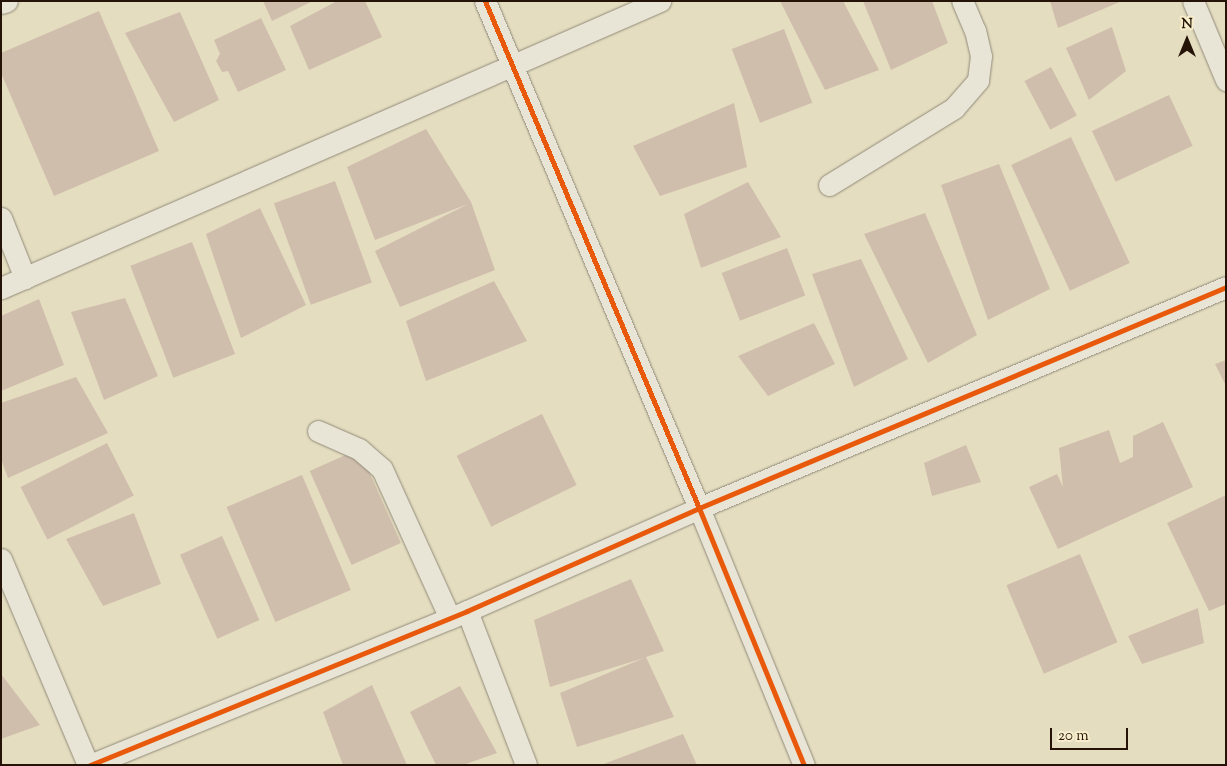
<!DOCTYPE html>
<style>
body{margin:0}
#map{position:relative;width:1227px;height:766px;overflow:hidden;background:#e5ddc0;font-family:"Sorts Mill Goudy",serif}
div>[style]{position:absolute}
.building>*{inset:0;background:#d0bead;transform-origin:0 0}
.roads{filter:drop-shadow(0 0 1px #908a78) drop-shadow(0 0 1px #908a78)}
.minor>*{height:21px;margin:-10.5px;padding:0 10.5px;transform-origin:10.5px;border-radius:10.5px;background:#e9e5d6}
.cycleway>*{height:5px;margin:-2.5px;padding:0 2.5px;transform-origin:2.5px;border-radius:2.5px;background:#e8590c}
span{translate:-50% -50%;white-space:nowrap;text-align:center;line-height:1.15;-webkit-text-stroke:5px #f8eecc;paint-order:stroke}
.frame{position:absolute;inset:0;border:2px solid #241306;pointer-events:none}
.north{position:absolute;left:1162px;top:15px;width:50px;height:50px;-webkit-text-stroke:4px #f8eecc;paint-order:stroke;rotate:0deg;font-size:14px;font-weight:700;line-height:20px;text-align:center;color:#241306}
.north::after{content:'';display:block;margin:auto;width:18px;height:22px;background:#241306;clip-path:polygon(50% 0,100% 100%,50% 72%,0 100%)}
.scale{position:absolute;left:1050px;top:728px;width:78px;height:22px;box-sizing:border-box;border:2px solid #241306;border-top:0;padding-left:6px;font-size:15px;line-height:18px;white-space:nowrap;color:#241306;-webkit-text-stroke:4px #f8eecc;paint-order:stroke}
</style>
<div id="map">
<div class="building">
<div style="clip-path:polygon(263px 1px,313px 1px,272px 21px)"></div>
<div style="clip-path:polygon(337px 1px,365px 1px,382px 37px,309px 70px,290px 26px)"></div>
<div style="clip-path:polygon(780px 1px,843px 1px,879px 70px,825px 90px)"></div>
<div style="clip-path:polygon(863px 1px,932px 1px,948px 43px,891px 70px)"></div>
<div style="clip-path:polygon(1050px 1px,1122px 1px,1058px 28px)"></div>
<div style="clip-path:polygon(99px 11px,159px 151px,54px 196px,1px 73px,1px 53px)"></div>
<div style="clip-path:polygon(180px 12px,219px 100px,174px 122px,125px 33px)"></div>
<div style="clip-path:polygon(261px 18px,286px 70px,238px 92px,228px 71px,222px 72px,216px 61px,220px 54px,214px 40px)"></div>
<div style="clip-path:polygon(1112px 27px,1126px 71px,1089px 100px,1066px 48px)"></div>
<div style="left:784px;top:29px;width:79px;height:56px;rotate:69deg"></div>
<div style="left:1051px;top:67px;width:55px;height:30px;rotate:62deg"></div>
<div style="left:1169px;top:95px;width:56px;height:85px;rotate:65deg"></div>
<div style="clip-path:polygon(734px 103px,747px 167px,660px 196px,633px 146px)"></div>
<div style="clip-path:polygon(426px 129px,471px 202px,495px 270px,400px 307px,375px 251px,468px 204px,375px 240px,347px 167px)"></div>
<div style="left:1071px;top:137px;width:139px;height:66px;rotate:65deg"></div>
<div style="clip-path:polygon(999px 164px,1050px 289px,988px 320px,941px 185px)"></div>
<div style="left:335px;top:181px;width:108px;height:65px;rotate:70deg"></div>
<div style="clip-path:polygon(748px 182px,781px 237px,701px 268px,684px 214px)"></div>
<div style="clip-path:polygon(260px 208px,306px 305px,241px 338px,206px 234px)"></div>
<div style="clip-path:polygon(925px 213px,977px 335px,928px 363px,864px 234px)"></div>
<div style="left:192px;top:242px;width:120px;height:66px;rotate:69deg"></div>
<div style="left:787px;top:248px;width:51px;height:70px;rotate:69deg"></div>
<div style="clip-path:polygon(861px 259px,908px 359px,854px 387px,812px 274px)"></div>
<div style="clip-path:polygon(494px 281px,527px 341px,426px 381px,406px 321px)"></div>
<div style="clip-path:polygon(125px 298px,158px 376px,104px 400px,71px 312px)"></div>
<div style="clip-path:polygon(39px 299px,64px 365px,1px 391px,1px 316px)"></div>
<div style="clip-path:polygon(814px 323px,835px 364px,768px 396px,738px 356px)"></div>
<div style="clip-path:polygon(1226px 360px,1226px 386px,1215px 364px)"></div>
<div style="clip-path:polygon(76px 377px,108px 433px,8px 478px,1px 459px,1px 403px)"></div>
<div style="left:542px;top:414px;width:79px;height:95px;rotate:64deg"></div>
<div style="clip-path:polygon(1163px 422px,1193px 487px,1058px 549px,1029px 487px,1057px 474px,1063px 487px,1059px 448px,1109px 430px,1120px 463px,1133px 457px,1133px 436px)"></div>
<div style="left:107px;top:443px;width:59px;height:97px;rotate:63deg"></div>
<div style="clip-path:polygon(966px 445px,981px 482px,932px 496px,924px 463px)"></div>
<div style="left:359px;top:449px;width:103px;height:54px;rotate:66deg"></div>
<div style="left:302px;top:475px;width:125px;height:82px;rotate:67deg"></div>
<div style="clip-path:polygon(1226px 495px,1226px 604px,1209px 611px,1167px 523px)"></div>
<div style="clip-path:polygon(134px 513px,161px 584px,103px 606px,66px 539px)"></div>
<div style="left:222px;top:536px;width:92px;height:46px;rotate:66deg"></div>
<div style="left:1080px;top:554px;width:96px;height:80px;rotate:67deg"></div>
<div style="clip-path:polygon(631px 579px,664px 651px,646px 657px,674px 717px,577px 747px,560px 693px,644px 658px,550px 687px,534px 620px)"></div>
<div style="clip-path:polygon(1198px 608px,1204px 643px,1142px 664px,1128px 636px)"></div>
<div style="clip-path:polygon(1px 674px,40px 725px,1px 739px)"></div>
<div style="clip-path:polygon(372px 685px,407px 765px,343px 765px,323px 712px)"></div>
<div style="clip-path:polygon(460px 686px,497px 753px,463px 765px,436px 765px,410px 712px)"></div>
<div style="clip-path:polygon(683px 734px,697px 765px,601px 765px)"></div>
</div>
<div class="roads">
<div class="minor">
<div style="left:485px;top:1px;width:550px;rotate:67.12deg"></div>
<div style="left:699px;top:508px;width:278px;rotate:67.8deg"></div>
<div style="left:1193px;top:1px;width:86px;rotate:67.3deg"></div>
<div style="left:1px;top:3px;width:6px;rotate:-18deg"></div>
<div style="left:829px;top:185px;width:147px;rotate:-31.6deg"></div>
<div style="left:954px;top:108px;width:37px;rotate:-49deg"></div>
<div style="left:978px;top:80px;width:24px;rotate:-83deg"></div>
<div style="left:981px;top:56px;width:26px;rotate:-103deg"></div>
<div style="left:975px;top:31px;width:33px;rotate:-113deg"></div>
<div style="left:1px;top:218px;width:65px;rotate:68.2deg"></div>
<div style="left:1px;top:288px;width:719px;rotate:-23.53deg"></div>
<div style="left:318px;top:431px;width:45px;rotate:23.7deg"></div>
<div style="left:359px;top:449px;width:30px;rotate:41deg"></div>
<div style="left:382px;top:469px;width:164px;rotate:65.5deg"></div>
<div style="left:1px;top:559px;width:224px;rotate:67.1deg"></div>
<div style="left:467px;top:611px;width:165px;rotate:69deg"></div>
<div style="left:90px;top:765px;width:407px;rotate:-22.2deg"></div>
<div style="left:467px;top:611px;width:254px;rotate:-23.9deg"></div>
<div style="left:699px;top:508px;width:571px;rotate:-22.75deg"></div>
</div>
</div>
<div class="cycleway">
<div style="left:485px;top:1px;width:550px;rotate:67.12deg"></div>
<div style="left:699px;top:508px;width:278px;rotate:67.8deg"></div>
<div style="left:90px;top:765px;width:407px;rotate:-22.2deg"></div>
<div style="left:467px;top:611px;width:254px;rotate:-23.9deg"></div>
<div style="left:699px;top:508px;width:571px;rotate:-22.75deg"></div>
</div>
<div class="frame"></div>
<div class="north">N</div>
<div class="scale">20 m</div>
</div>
